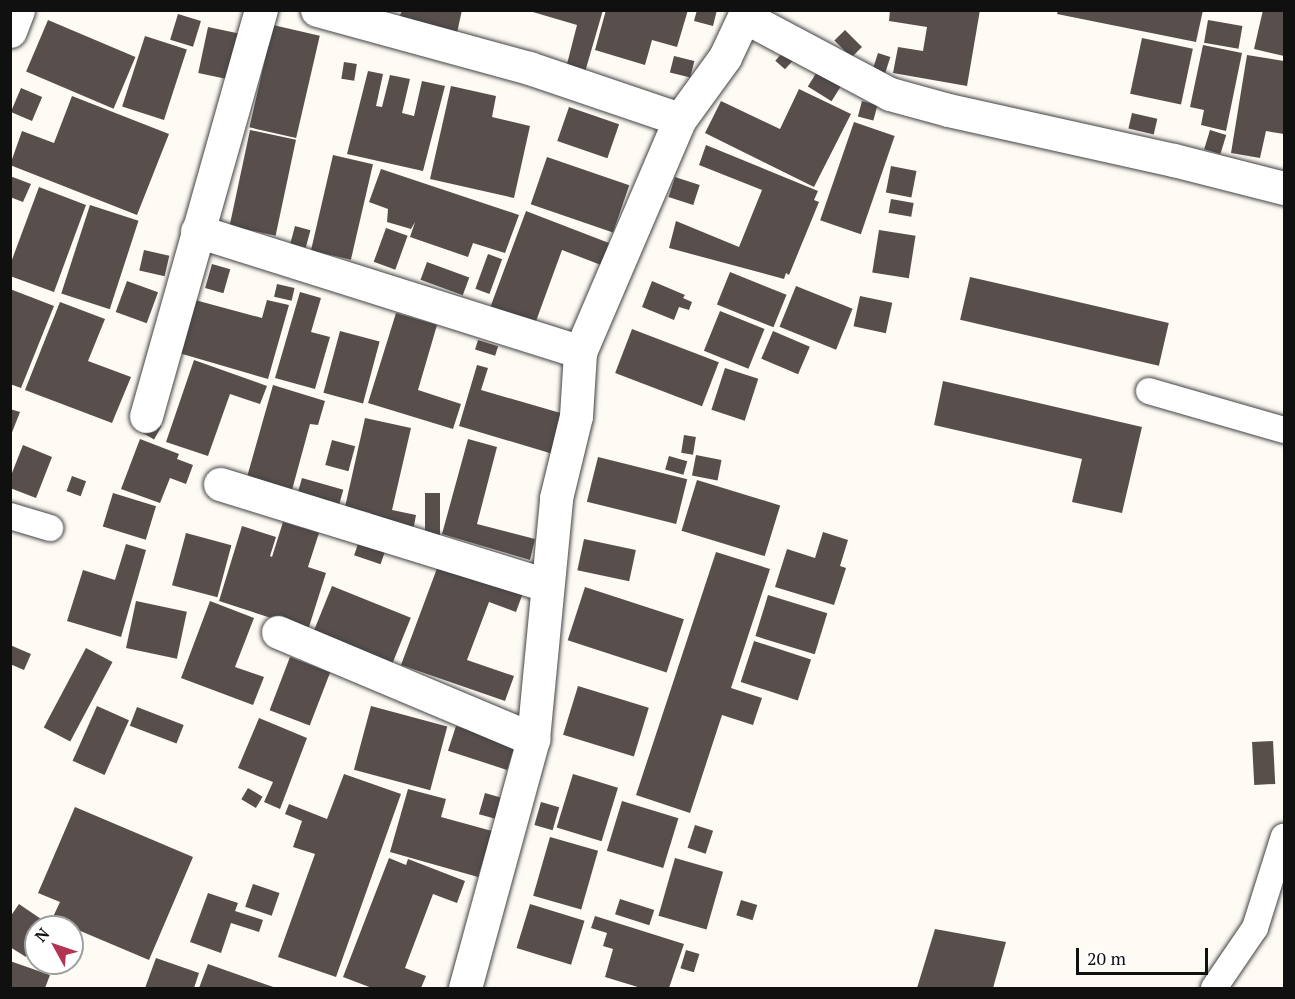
<!DOCTYPE html>
<style>
body{margin:0}
#map{position:relative;width:1295px;height:999px;overflow:hidden;background:#fefaf4;font-family:"PT Serif",serif}
div>[style]{position:absolute}
.building>*{inset:0;background:#584f4d;transform-origin:0 0}
.roads{filter:drop-shadow(0 0 2px #434343) drop-shadow(0 0 2px #434343)}
.service>*{height:26px;margin:-13px;padding:0 13px;transform-origin:13px;border-radius:13px;background:#fff}
.minor>*{height:33px;margin:-16.5px;padding:0 16.5px;transform-origin:16.5px;border-radius:16.5px;background:#fff}
span{translate:-50% -50%;white-space:nowrap;text-align:center;line-height:1.15;-webkit-text-stroke:6px #fff;paint-order:stroke}
.frame{position:absolute;inset:0;border:12px solid #101010;pointer-events:none}
.north{position:absolute;left:24px;top:915px;width:60px;height:60px;box-sizing:border-box;background:#fff;border:2px solid #9f9f9f;border-radius:50%;rotate:310deg;font-size:16px;font-weight:700;line-height:24px;text-align:center;color:#101010}
.north::after{content:'';display:block;margin:auto;width:21px;height:27px;background:#b33553;clip-path:polygon(50% 0,100% 100%,50% 72%,0 100%)}
.scale{position:absolute;left:1076px;top:948px;width:132px;height:27px;box-sizing:border-box;border:3px solid #101010;border-top:0;padding-left:8px;font-size:18px;line-height:21px;white-space:nowrap;color:#101010;-webkit-text-stroke:4px #fff;paint-order:stroke}
</style>
<div id="map">
<div class="building">
<div style="clip-path:polygon(402px 10px,462px 10px,457px 33px,399px 19px)"></div>
<div style="clip-path:polygon(526px 10px,603px 10px,585px 72px,566px 68px,577px 25px)"></div>
<div style="clip-path:polygon(606px 10px,688px 10px,677px 47px,652px 40px,645px 65px,595px 50px)"></div>
<div style="clip-path:polygon(697px 10px,717px 10px,713px 26px,694px 21px)"></div>
<div style="clip-path:polygon(890px 10px,980px 10px,967px 86px,893px 73px,898px 47px,923px 51px,927px 27px,889px 21px)"></div>
<div style="clip-path:polygon(1058px 10px,1203px 10px,1196px 42px,1057px 14px)"></div>
<div style="clip-path:polygon(1263px 10px,1284px 10px,1284px 56px,1254px 49px)"></div>
<div style="left:178px;top:14px;width:24px;height:27px;rotate:17deg"></div>
<div style="left:48px;top:20px;width:95px;height:56px;rotate:23deg"></div>
<div style="left:1208px;top:20px;width:35px;height:23px;rotate:10deg"></div>
<div style="left:273px;top:25px;width:48px;height:105px;rotate:13deg"></div>
<div style="left:208px;top:27px;width:34px;height:47px;rotate:12deg"></div>
<div style="left:845px;top:30px;width:24px;height:15px;rotate:45deg"></div>
<div style="left:145px;top:36px;width:44px;height:74px;rotate:18deg"></div>
<div style="left:1142px;top:38px;width:52px;height:57px;rotate:12deg"></div>
<div style="clip-path:polygon(1203px 45px,1242px 53px,1226px 131px,1201px 125px,1204px 110px,1190px 107px)"></div>
<div style="left:784px;top:51px;width:13px;height:13px;rotate:42deg"></div>
<div style="left:878px;top:53px;width:13px;height:17px;rotate:18deg"></div>
<div style="clip-path:polygon(1247px 55px,1284px 61px,1284px 134px,1266px 131px,1260px 158px,1231px 153px)"></div>
<div style="left:674px;top:56px;width:21px;height:17px;rotate:14deg"></div>
<div style="left:344px;top:62px;width:13px;height:17px;rotate:9deg"></div>
<div style="left:820px;top:67px;width:28px;height:23px;rotate:32deg"></div>
<div style="clip-path:polygon(368px 71px,383px 74px,376px 106px,382px 107px,390px 75px,410px 79px,402px 113px,414px 116px,422px 81px,445px 86px,423px 171px,347px 154px)"></div>
<div style="clip-path:polygon(451px 86px,496px 96px,492px 117px,530px 126px,514px 198px,430px 179px)"></div>
<div style="left:21px;top:88px;width:23px;height:26px;rotate:23deg"></div>
<div style="clip-path:polygon(799px 89px,851px 114px,814px 187px,705px 133px,721px 101px,780px 129px)"></div>
<div style="clip-path:polygon(72px 96px,169px 134px,137px 215px,10px 165px,22px 131px,54px 143px)"></div>
<div style="left:862px;top:101px;width:16px;height:16px;rotate:15deg"></div>
<div style="left:569px;top:107px;width:53px;height:36px;rotate:19deg"></div>
<div style="left:1132px;top:113px;width:26px;height:16px;rotate:13deg"></div>
<div style="left:854px;top:122px;width:43px;height:104px;rotate:19deg"></div>
<div style="left:250px;top:130px;width:47px;height:98px;rotate:12deg"></div>
<div style="left:1210px;top:130px;width:17px;height:20px;rotate:17deg"></div>
<div style="clip-path:polygon(706px 145px,818px 191px,814px 200px,819px 202px,789px 275px,786px 273px,784px 279px,669px 248px,676px 221px,739px 247px,762px 190px,699px 165px)"></div>
<div style="left:333px;top:155px;width:41px;height:98px;rotate:13deg"></div>
<div style="left:547px;top:157px;width:87px;height:50px;rotate:19deg"></div>
<div style="left:891px;top:166px;width:26px;height:27px;rotate:11deg"></div>
<div style="clip-path:polygon(381px 169px,519px 215px,505px 253px,473px 243px,468px 257px,410px 237px,415px 222px,411px 229px,387px 222px,388px 209px,369px 202px)"></div>
<div style="clip-path:polygon(10px 176px,31px 184px,23px 202px,10px 197px)"></div>
<div style="left:675px;top:177px;width:26px;height:21px;rotate:18deg"></div>
<div style="clip-path:polygon(39px 187px,86px 205px,54px 292px,10px 276px,10px 265px)"></div>
<div style="left:891px;top:199px;width:23px;height:14px;rotate:10deg"></div>
<div style="left:90px;top:205px;width:51px;height:93px;rotate:18deg"></div>
<div style="clip-path:polygon(526px 211px,609px 243px,601px 265px,562px 250px,535px 324px,490px 308px)"></div>
<div style="left:295px;top:226px;width:16px;height:18px;rotate:15deg"></div>
<div style="left:386px;top:228px;width:23px;height:36px;rotate:20deg"></div>
<div style="left:879px;top:230px;width:37px;height:43px;rotate:9deg"></div>
<div style="left:144px;top:250px;width:26px;height:21px;rotate:13deg"></div>
<div style="left:488px;top:254px;width:15px;height:37px;rotate:20deg"></div>
<div style="left:427px;top:262px;width:45px;height:19px;rotate:20deg"></div>
<div style="left:212px;top:264px;width:19px;height:25px;rotate:16deg"></div>
<div style="left:730px;top:272px;width:61px;height:35px;rotate:22deg"></div>
<div style="left:970px;top:277px;width:204px;height:44px;rotate:13deg"></div>
<div style="left:127px;top:281px;width:33px;height:33px;rotate:20deg"></div>
<div style="clip-path:polygon(652px 281px,685px 295px,683px 298px,692px 302px,689px 310px,679px 307px,674px 320px,642px 307px)"></div>
<div style="left:277px;top:284px;width:18px;height:13px;rotate:13deg"></div>
<div style="left:796px;top:286px;width:61px;height:44px;rotate:22deg"></div>
<div style="clip-path:polygon(10px 289px,54px 306px,21px 388px,10px 384px)"></div>
<div style="clip-path:polygon(300px 292px,321px 298px,311px 332px,330px 337px,315px 389px,275px 378px)"></div>
<div style="left:860px;top:296px;width:33px;height:31px;rotate:12deg"></div>
<div style="clip-path:polygon(195px 300px,262px 318px,267px 300px,289px 305px,268px 379px,179px 353px)"></div>
<div style="clip-path:polygon(60px 302px,105px 319px,88px 361px,131px 377px,112px 423px,25px 390px)"></div>
<div style="left:720px;top:311px;width:48px;height:43px;rotate:22deg"></div>
<div style="clip-path:polygon(396px 313px,437px 325px,418px 390px,461px 404px,453px 429px,368px 403px)"></div>
<div style="left:632px;top:329px;width:93px;height:47px;rotate:21deg"></div>
<div style="left:340px;top:331px;width:41px;height:64px;rotate:15deg"></div>
<div style="left:773px;top:331px;width:40px;height:30px;rotate:23deg"></div>
<div style="left:478px;top:340px;width:21px;height:10px;rotate:17deg"></div>
<div style="clip-path:polygon(194px 360px,267px 386px,260px 404px,230px 394px,208px 456px,166px 442px)"></div>
<div style="clip-path:polygon(477px 365px,488px 368px,481px 390px,564px 414px,553px 454px,459px 426px)"></div>
<div style="left:725px;top:368px;width:35px;height:44px;rotate:18deg"></div>
<div style="clip-path:polygon(943px 381px,1142px 427px,1122px 513px,1072px 502px,1082px 459px,934px 425px)"></div>
<div style="clip-path:polygon(273px 385px,325px 401px,318px 425px,310px 424px,292px 490px,247px 477px)"></div>
<div style="clip-path:polygon(10px 409px,20px 412px,11px 435px,10px 435px)"></div>
<div style="clip-path:polygon(365px 418px,411px 428px,392px 510px,416px 515px,413px 531px,369px 521px,371px 513px,345px 507px)"></div>
<div style="left:150px;top:420px;width:13px;height:15px;rotate:29deg"></div>
<div style="left:684px;top:435px;width:12px;height:18px;rotate:9deg"></div>
<div style="clip-path:polygon(140px 439px,179px 454px,177px 459px,193px 465px,186px 484px,170px 478px,160px 503px,121px 489px)"></div>
<div style="clip-path:polygon(468px 439px,497px 447px,477px 524px,535px 539px,530px 560px,442px 534px)"></div>
<div style="left:332px;top:440px;width:24px;height:26px;rotate:15deg"></div>
<div style="clip-path:polygon(23px 445px,52px 457px,36px 498px,10px 488px,10px 478px)"></div>
<div style="left:696px;top:455px;width:26px;height:21px;rotate:11deg"></div>
<div style="left:669px;top:456px;width:19px;height:14px;rotate:16deg"></div>
<div style="left:598px;top:457px;width:92px;height:46px;rotate:14deg"></div>
<div style="left:72px;top:476px;width:15px;height:16px;rotate:20deg"></div>
<div style="left:302px;top:478px;width:43px;height:17px;rotate:16deg"></div>
<div style="left:697px;top:480px;width:87px;height:53px;rotate:17deg"></div>
<div style="left:113px;top:493px;width:45px;height:35px;rotate:17deg"></div>
<div style="left:425px;top:493px;width:15px;height:42px"></div>
<div style="clip-path:polygon(283px 522px,319px 533px,308px 567px,326px 573px,308px 630px,219px 601px,242px 526px,276px 537px,270px 556px,272px 557px)"></div>
<div style="clip-path:polygon(823px 532px,848px 540px,840px 566px,846px 568px,834px 605px,775px 587px,787px 549px,815px 558px)"></div>
<div style="left:186px;top:533px;width:47px;height:54px;rotate:15deg"></div>
<div style="left:584px;top:539px;width:53px;height:32px;rotate:12deg"></div>
<div style="left:359px;top:541px;width:28px;height:15px;rotate:19deg"></div>
<div style="clip-path:polygon(126px 544px,146px 550px,121px 637px,67px 621px,83px 570px,115px 580px)"></div>
<div style="clip-path:polygon(716px 552px,770px 569px,731px 688px,762px 698px,753px 725px,722px 715px,690px 813px,636px 795px)"></div>
<div style="clip-path:polygon(439px 563px,524px 590px,516px 612px,489px 602px,467px 660px,514px 676px,505px 701px,401px 665px)"></div>
<div style="left:332px;top:586px;width:85px;height:50px;rotate:22deg"></div>
<div style="left:585px;top:587px;width:104px;height:56px;rotate:18deg"></div>
<div style="left:768px;top:595px;width:62px;height:43px;rotate:17deg"></div>
<div style="left:136px;top:601px;width:52px;height:48px;rotate:12deg"></div>
<div style="clip-path:polygon(210px 601px,254px 618px,235px 667px,264px 677px,253px 705px,181px 678px)"></div>
<div style="left:754px;top:641px;width:60px;height:43px;rotate:18deg"></div>
<div style="clip-path:polygon(10px 645px,31px 654px,24px 670px,10px 664px)"></div>
<div style="left:86px;top:648px;width:30px;height:90px;rotate:28deg"></div>
<div style="left:290px;top:657px;width:43px;height:57px;rotate:21deg"></div>
<div style="left:578px;top:686px;width:74px;height:51px;rotate:17deg"></div>
<div style="left:97px;top:706px;width:35px;height:60px;rotate:24deg"></div>
<div style="left:371px;top:706px;width:79px;height:66px;rotate:15deg"></div>
<div style="left:137px;top:707px;width:50px;height:20px;rotate:21deg"></div>
<div style="clip-path:polygon(259px 718px,307px 738px,280px 809px,264px 802px,273px 782px,238px 768px)"></div>
<div style="left:456px;top:726px;width:62px;height:26px;rotate:18deg"></div>
<div style="left:1273px;top:741px;width:43px;height:21px;rotate:87deg"></div>
<div style="clip-path:polygon(344px 774px,401px 794px,336px 977px,278px 957px,315px 854px,293px 847px,302px 821px,285px 814px,289px 804px,327px 819px)"></div>
<div style="left:573px;top:774px;width:47px;height:56px;rotate:17deg"></div>
<div style="left:248px;top:788px;width:17px;height:13px;rotate:31deg"></div>
<div style="clip-path:polygon(408px 789px,446px 799px,441px 817px,492px 831px,478px 877px,390px 852px)"></div>
<div style="left:485px;top:793px;width:18px;height:22px;rotate:16deg"></div>
<div style="left:622px;top:801px;width:59px;height:52px;rotate:17deg"></div>
<div style="left:541px;top:802px;width:19px;height:24px;rotate:16deg"></div>
<div style="clip-path:polygon(75px 807px,193px 857px,149px 960px,52px 919px,60px 902px,38px 893px)"></div>
<div style="left:695px;top:825px;width:19px;height:24px;rotate:18deg"></div>
<div style="left:550px;top:837px;width:50px;height:61px;rotate:16deg"></div>
<div style="clip-path:polygon(389px 858px,406px 865px,408px 859px,465px 881px,457px 903px,433px 894px,405px 968px,426px 976px,421px 988px,372px 988px,343px 977px)"></div>
<div style="left:675px;top:858px;width:50px;height:60px;rotate:16deg"></div>
<div style="left:253px;top:884px;width:28px;height:24px;rotate:19deg"></div>
<div style="clip-path:polygon(208px 893px,238px 903px,235px 911px,263px 920px,259px 932px,231px 923px,221px 953px,190px 942px)"></div>
<div style="left:620px;top:899px;width:36px;height:16px;rotate:18deg"></div>
<div style="left:741px;top:900px;width:17px;height:16px;rotate:17deg"></div>
<div style="clip-path:polygon(19px 904px,41px 919px,33px 931px,36px 942px,26px 957px,10px 947px,10px 917px)"></div>
<div style="left:530px;top:904px;width:57px;height:46px;rotate:17deg"></div>
<div style="clip-path:polygon(595px 916px,684px 944px,669px 988px,641px 988px,605px 977px,613px 949px,603px 946px,607px 933px,591px 928px)"></div>
<div style="clip-path:polygon(935px 929px,1006px 942px,993px 988px,917px 988px)"></div>
<div style="left:686px;top:950px;width:14px;height:19px;rotate:17deg"></div>
<div style="clip-path:polygon(156px 958px,199px 973px,194px 988px,145px 988px)"></div>
<div style="clip-path:polygon(10px 961px,50px 975px,45px 988px,10px 988px)"></div>
<div style="clip-path:polygon(208px 964px,276px 988px,199px 988px)"></div>
</div>
<div class="roads">
<div class="service">
<div style="left:1149px;top:391px;width:141px;rotate:16.1deg"></div>
<div style="left:10px;top:516px;width:42px;rotate:16.7deg"></div>
<div style="left:1214px;top:988px;width:73px;rotate:-55.7deg"></div>
<div style="left:1255px;top:928px;width:96px;rotate:-72.5deg"></div>
</div>
<div class="minor">
<div style="left:317px;top:10px;width:220px;rotate:15.3deg"></div>
<div style="left:529px;top:68px;width:159px;rotate:18.7deg"></div>
<div style="left:745px;top:17px;width:164px;rotate:28deg"></div>
<div style="left:890px;top:94px;width:60px;rotate:15.4deg"></div>
<div style="left:948px;top:110px;width:231px;rotate:12.5deg"></div>
<div style="left:1174px;top:160px;width:114px;rotate:14.3deg"></div>
<div style="left:10px;top:31px;width:22px;rotate:-69deg"></div>
<div style="left:197px;top:231px;width:402px;rotate:17.5deg"></div>
<div style="left:146px;top:416px;width:422px;rotate:-74.2deg"></div>
<div style="left:220px;top:484px;width:342px;rotate:17.2deg"></div>
<div style="left:278px;top:632px;width:277px;rotate:22.8deg"></div>
<div style="left:465px;top:988px;width:258px;rotate:-74.7deg"></div>
<div style="left:533px;top:739px;width:242px;rotate:-84.5deg"></div>
<div style="left:556px;top:498px;width:84px;rotate:-76.3deg"></div>
<div style="left:576px;top:416px;width:64px;rotate:-86.4deg"></div>
<div style="left:580px;top:352px;width:254px;rotate:-66.8deg"></div>
<div style="left:680px;top:119px;width:77px;rotate:-54deg"></div>
<div style="left:725px;top:57px;width:52px;rotate:-64.9deg"></div>
</div>
</div>
<div class="frame"></div>
<div class="north">N</div>
<div class="scale">20 m</div>
</div>
